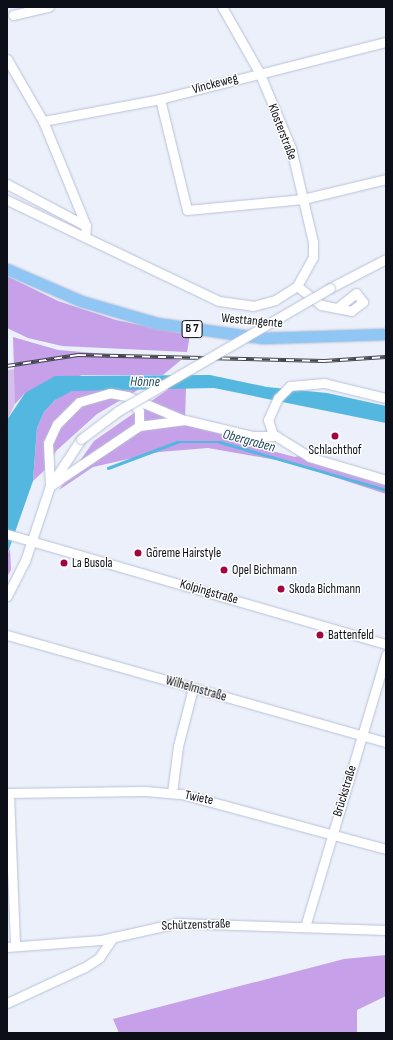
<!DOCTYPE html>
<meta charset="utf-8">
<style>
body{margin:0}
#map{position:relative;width:393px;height:1040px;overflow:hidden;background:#ecf0fa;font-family:"Sofia Sans Condensed",sans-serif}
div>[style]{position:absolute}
.green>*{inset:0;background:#d6bfec}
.forest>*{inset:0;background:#c6a0e8}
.water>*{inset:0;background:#53b7df}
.stream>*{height:2.5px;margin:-1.25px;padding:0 1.25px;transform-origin:1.25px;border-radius:1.25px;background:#53b7df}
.roads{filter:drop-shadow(0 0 1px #b7c1d9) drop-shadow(0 0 1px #b7c1d9)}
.minor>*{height:9px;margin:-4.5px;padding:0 4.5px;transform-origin:4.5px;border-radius:4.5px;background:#fff}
.major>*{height:11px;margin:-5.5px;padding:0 5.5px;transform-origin:5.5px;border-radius:5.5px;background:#8fc6f4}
.rail>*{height:4px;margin-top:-2px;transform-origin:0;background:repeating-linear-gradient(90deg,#fff 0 8px,#43464f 0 16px);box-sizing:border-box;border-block:1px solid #43464f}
.bridges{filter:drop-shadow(0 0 1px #b7c1d9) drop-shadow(0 0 1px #b7c1d9)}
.minor-bridge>*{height:9px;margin:-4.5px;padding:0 4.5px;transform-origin:4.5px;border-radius:4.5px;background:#fff}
.dots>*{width:11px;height:11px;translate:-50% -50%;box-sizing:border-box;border:2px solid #fff;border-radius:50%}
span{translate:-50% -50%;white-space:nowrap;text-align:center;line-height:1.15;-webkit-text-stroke:3px #fff;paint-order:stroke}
.shield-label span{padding:1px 3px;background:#fff;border:1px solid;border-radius:3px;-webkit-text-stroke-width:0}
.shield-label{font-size:12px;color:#0c0f17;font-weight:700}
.street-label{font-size:13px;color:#0c0f17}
.poi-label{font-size:13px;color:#0c0f17}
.left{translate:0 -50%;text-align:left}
.water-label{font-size:14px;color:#1e495b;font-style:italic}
.frame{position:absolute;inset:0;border:8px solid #0c0f17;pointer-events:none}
</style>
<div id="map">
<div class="green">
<div style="clip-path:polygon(16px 369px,15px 404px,7px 421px,7px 370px)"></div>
</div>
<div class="forest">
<div style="clip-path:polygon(7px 276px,58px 301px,116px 320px,190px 335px,187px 352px,62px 346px,28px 338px,7px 328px)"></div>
<div style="clip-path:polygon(13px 337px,58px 350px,181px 360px,163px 375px,82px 375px,25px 393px,15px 404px)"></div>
<div style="clip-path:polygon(143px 387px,97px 414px,56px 451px,47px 468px,33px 481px,37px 428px,44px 412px,55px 400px,72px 390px)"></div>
<div style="clip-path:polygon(170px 388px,186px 388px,185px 420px,242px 434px,249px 445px,295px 457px,302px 455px,386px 480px,386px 494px,288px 462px,208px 448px,159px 452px,93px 467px,59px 490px,94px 441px)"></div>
<div style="clip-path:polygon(10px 549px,11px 570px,7px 577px,7px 555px)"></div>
<div style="clip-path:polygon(386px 955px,386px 996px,357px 1010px,357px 1033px,119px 1033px,113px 1019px,344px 959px)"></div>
</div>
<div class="water">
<div style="clip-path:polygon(210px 375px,267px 387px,327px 393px,386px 406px,386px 423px,214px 388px,72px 391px,55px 400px,44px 412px,37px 428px,33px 481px,7px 555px,7px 420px,25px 393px,55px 376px)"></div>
</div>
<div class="stream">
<div style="left:108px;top:468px;width:74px;rotate:-20.6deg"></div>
<div style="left:177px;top:442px;width:43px"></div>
<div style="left:220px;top:442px;width:173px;rotate:16.1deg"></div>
</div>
<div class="roads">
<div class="minor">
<div style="left:13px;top:15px;width:37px;rotate:-13deg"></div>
<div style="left:7px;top:59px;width:72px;rotate:59.9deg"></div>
<div style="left:43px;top:121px;width:113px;rotate:67.7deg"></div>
<div style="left:86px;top:226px;width:11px;rotate:95deg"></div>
<div style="left:160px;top:99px;width:114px;rotate:76.3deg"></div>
<div style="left:187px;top:210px;width:117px;rotate:-5.4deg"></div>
<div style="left:303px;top:199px;width:85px;rotate:-13.5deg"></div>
<div style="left:43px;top:121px;width:119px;rotate:-10.6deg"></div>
<div style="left:160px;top:99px;width:233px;rotate:-14.2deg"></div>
<div style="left:7px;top:184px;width:89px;rotate:28deg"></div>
<div style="left:7px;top:200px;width:235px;rotate:25.5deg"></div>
<div style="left:219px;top:301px;width:34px;rotate:8deg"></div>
<div style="left:253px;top:306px;width:23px;rotate:-15deg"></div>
<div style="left:275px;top:300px;width:26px;rotate:-32deg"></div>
<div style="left:297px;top:286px;width:33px;rotate:-61deg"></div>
<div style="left:313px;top:257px;width:15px;rotate:-90deg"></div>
<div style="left:313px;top:242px;width:97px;rotate:-103.2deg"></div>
<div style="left:291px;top:148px;width:82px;rotate:-112.8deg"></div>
<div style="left:259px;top:72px;width:75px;rotate:-119.6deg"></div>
<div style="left:297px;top:286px;width:31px;rotate:38deg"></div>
<div style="left:321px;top:305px;width:31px;rotate:11deg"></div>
<div style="left:351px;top:311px;width:15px;rotate:-37deg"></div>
<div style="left:363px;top:302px;width:11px;rotate:-128deg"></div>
<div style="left:356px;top:293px;width:22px;rotate:141deg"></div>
<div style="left:330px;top:288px;width:63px;rotate:-27.4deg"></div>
<div style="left:128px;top:397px;width:18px;rotate:52deg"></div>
<div style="left:139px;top:411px;width:15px;rotate:90deg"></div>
<div style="left:273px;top:435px;width:16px;rotate:-108deg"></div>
<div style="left:268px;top:420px;width:24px;rotate:-66deg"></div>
<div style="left:278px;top:398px;width:17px;rotate:-45deg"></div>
<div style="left:290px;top:386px;width:34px;rotate:-5deg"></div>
<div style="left:324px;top:383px;width:64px;rotate:13.6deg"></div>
<div style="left:50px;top:486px;width:107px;rotate:-34deg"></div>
<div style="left:139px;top:426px;width:46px;rotate:-7.4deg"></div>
<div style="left:185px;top:420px;width:69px;rotate:13.4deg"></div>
<div style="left:252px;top:436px;width:24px"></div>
<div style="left:276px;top:436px;width:39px;rotate:32deg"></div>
<div style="left:309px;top:457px;width:80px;rotate:16.6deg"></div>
<div style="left:50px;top:486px;width:43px;rotate:-92.7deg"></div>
<div style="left:48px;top:443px;width:21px;rotate:-65deg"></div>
<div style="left:57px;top:424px;width:31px;rotate:-45deg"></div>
<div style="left:79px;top:402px;width:32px;rotate:-16deg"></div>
<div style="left:110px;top:393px;width:17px;rotate:10deg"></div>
<div style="left:127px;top:396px;width:62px;rotate:22.8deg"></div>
<div style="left:7px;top:534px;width:395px;rotate:16.2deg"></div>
<div style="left:7px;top:596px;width:39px;rotate:-63deg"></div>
<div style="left:25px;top:561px;width:79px;rotate:-71.6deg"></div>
<div style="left:50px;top:486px;width:56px;rotate:-56.6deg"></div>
<div style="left:7px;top:635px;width:394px;rotate:15.8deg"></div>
<div style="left:7px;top:793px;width:138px;rotate:-0.8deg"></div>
<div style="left:145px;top:791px;width:37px;rotate:5deg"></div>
<div style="left:182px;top:794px;width:211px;rotate:15.1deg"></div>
<div style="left:172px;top:793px;width:47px;rotate:-82.7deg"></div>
<div style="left:178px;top:746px;width:60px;rotate:-75.5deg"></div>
<div style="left:9px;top:794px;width:152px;rotate:87.7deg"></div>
<div style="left:305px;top:927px;width:284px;rotate:-73.4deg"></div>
<div style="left:7px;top:947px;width:94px;rotate:-4.3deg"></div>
<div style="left:101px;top:940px;width:78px;rotate:-12.6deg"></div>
<div style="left:177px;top:923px;width:209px;rotate:1.9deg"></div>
<div style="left:7px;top:1003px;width:86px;rotate:-24.8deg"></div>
<div style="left:85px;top:967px;width:17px;rotate:-33deg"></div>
<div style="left:99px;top:958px;width:25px;rotate:-56deg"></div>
</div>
<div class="major">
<div style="left:7px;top:269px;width:81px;rotate:23.4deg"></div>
<div style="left:81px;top:301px;width:78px;rotate:16.3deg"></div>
<div style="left:156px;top:323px;width:108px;rotate:8deg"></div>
<div style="left:263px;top:338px;width:123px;rotate:-1.9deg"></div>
</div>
</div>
<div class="rail">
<div style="left:7px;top:366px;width:72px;rotate:-8.8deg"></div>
<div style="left:78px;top:355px;width:246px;rotate:1.4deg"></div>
<div style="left:324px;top:361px;width:62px;rotate:-3.7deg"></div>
</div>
<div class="bridges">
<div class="minor-bridge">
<div style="left:81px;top:439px;width:46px;rotate:-37.1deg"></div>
<div style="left:118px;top:411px;width:245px;rotate:-30.1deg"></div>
</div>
</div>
<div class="dots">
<div style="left:335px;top:436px;background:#a20642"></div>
<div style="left:138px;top:553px;background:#a20642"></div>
<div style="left:64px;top:563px;background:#a20642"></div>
<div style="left:224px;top:570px;background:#a20642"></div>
<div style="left:281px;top:589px;background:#a20642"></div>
<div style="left:320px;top:635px;background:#a20642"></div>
</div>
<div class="shield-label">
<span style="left:192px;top:329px">B 7</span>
</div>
<div class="street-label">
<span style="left:215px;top:84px;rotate:-15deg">Vinckeweg</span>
<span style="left:282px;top:132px;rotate:69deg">Klosterstraße</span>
<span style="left:252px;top:321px;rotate:5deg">Westtangente</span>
<span style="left:209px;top:592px;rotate:16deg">Kolpingstraße</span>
<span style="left:196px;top:689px;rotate:16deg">Wilhelmstraße</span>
<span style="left:345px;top:791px;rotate:-73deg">Brückstraße</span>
<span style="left:199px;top:798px;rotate:12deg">Twiete</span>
<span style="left:196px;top:925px;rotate:-2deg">Schützenstraße</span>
</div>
<div class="poi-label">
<span style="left:335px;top:450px">Schlachthof</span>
<span class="left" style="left:146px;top:553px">Göreme Hairstyle</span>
<span class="left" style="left:72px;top:563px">La Busola</span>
<span class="left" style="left:232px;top:570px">Opel Bichmann</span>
<span class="left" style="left:289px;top:589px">Skoda Bichmann</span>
<span class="left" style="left:328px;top:635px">Battenfeld</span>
</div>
<div class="water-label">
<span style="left:145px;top:382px;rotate:1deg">Hönne</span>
<span style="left:249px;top:441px;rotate:15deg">Obergraben</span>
</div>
<div class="frame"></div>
</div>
